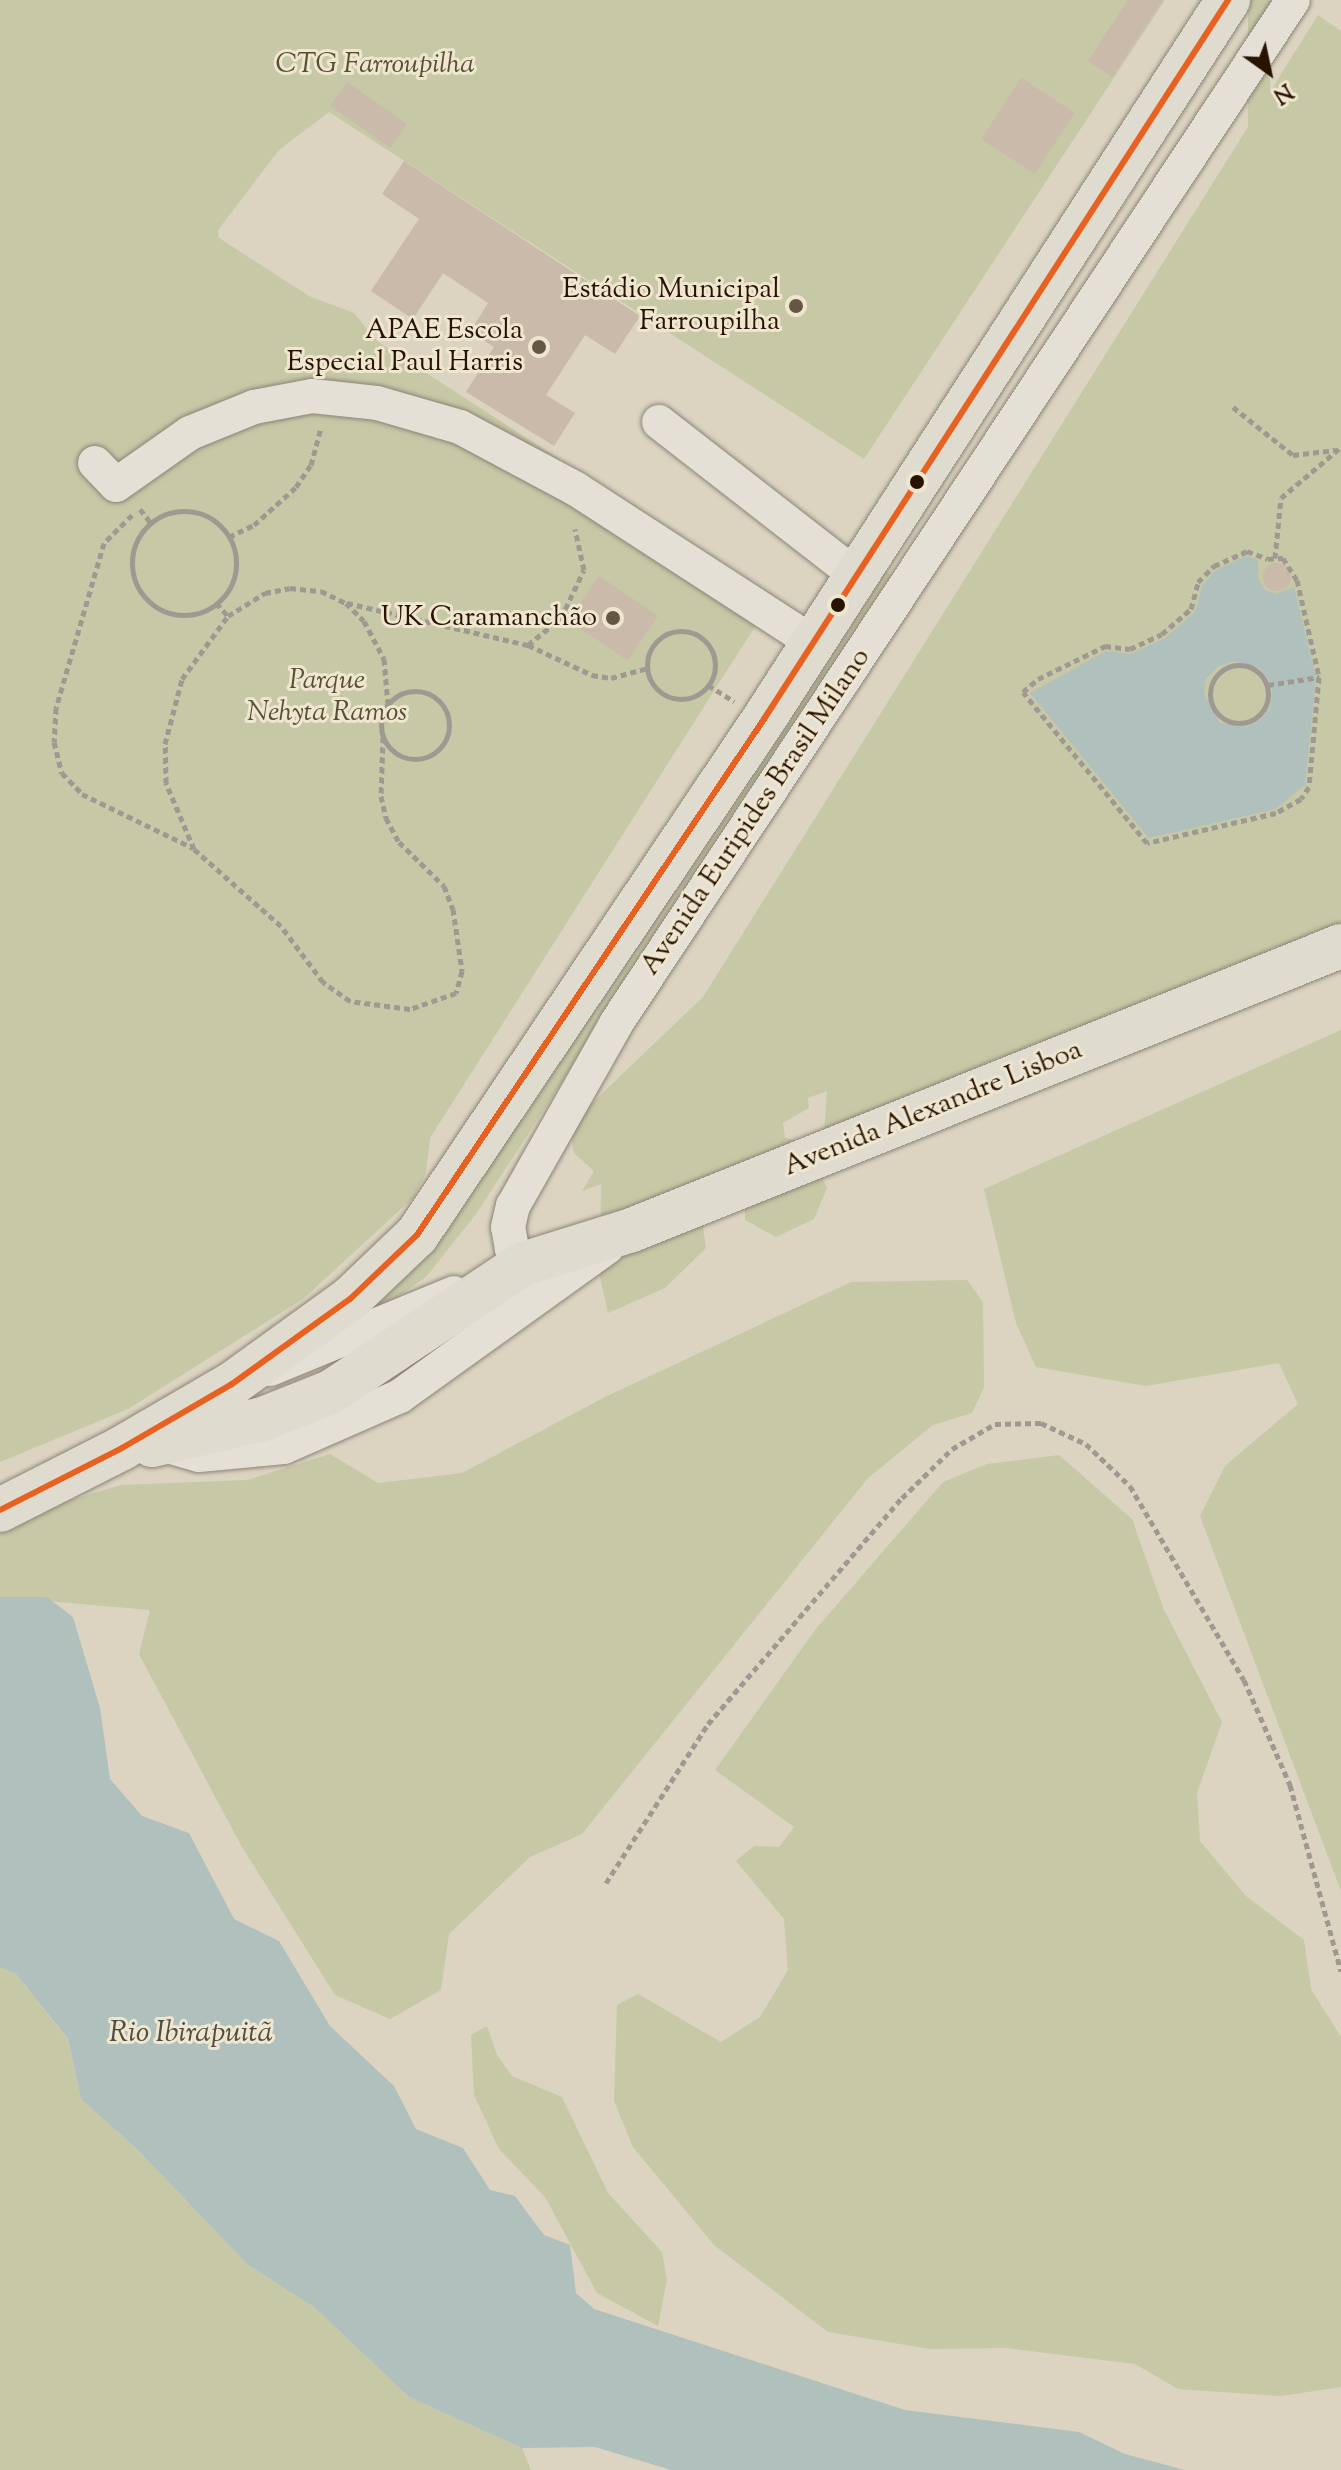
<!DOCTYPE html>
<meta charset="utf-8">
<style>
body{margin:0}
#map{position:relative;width:1341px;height:2470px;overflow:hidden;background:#dcd4c1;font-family:"Sorts Mill Goudy",serif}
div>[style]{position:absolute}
.green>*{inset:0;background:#c6c8a6;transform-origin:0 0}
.water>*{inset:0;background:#b0c0bc}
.building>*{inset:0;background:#c9baa9;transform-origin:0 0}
.round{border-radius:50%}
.path>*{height:5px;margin-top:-2.5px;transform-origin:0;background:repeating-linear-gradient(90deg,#9f9991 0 6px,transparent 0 10px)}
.path>.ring{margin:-2.5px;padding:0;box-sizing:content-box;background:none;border:5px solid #9f9991;border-radius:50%}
.roads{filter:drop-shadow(0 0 2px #8c8477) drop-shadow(0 0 2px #8c8477)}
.minor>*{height:34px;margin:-17px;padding:0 17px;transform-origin:17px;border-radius:17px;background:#e4e0d6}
.major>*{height:44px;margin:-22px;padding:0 22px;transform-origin:22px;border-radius:22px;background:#dfdbcf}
.bus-1>*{height:6px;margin:-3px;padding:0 3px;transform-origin:3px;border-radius:3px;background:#e86120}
.dots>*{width:22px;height:22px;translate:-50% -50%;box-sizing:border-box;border:4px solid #efe6d0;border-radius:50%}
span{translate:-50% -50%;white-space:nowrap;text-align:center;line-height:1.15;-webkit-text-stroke:6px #efe6d0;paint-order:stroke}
.park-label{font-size:28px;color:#584f32;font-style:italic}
.poi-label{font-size:28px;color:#271300}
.right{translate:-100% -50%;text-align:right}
.street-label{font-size:28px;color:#271300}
.water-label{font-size:30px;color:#504c41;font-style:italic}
.north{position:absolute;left:1229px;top:32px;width:80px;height:80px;-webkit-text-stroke:6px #efe6d0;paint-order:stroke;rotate:147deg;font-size:22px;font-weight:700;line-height:32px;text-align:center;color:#271300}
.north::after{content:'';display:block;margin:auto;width:28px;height:36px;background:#271300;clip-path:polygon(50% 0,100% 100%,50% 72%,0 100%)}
</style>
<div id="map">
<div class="green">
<div style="clip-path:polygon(0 0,1165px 0,864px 459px,329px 112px,279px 150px,218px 230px,219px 238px,309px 296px,354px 313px,377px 341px,773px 598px,430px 1138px,426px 1173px,413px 1198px,303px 1299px,128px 1409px,0 1462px)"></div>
<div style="left:1248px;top:0;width:22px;height:661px"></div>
<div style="clip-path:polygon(1318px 15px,1341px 31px,1341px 927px,1312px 950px,1273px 947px,1236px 986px,823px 1150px,827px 1091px,808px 1098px,809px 1108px,783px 1123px,785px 1137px,808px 1147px,827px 1188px,814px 1219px,776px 1237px,745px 1220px,744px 1186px,701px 1212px,706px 1248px,665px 1288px,608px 1313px,600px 1277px,601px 1184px,582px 1191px,594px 1171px,574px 1153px,569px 1125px,703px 997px)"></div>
<div style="clip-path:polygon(877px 565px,892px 576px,476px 1214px,426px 1277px,364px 1320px)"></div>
<div style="clip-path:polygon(1341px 1030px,1341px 1891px,1200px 1516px,1225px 1466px,1298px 1404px,1279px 1363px,1146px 1386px,1036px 1367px,1016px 1323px,984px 1189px)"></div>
<div style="clip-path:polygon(967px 1280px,983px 1302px,984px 1387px,972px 1413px,933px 1425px,868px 1478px,582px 1834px,530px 1857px,449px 1934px,441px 1990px,390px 2019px,335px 1995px,242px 1847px,139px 1654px,150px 1610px,0 1597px,0 1504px,54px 1505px,121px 1485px,247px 1480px,330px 1454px,378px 1483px,462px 1473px,605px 1397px,851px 1282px)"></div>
<div style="clip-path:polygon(1059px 1455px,1132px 1519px,1164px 1610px,1222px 1722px,1197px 1793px,1200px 1841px,1246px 1896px,1304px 1940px,1311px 1989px,1341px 2037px,1341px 2387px,1281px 2396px,1178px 2389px,1135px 2364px,1005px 2348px,930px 2349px,828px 2332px,714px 2245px,633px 2147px,614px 2101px,617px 2005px,638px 1994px,721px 2042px,760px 2017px,788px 1970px,784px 1919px,736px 1861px,754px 1846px,779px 1847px,794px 1827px,715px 1770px,815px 1630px,943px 1482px,987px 1464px)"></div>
<div style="clip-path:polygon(0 1967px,16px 1974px,68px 2040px,81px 2099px,137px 2149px,248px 2265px,314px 2307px,409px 2397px,522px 2448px,531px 2470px,0 2470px)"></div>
<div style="clip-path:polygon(487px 2026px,497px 2055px,512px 2076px,562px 2097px,608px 2193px,662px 2252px,667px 2280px,658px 2326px,597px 2293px,545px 2197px,499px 2149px,474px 2095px,471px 2035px)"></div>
</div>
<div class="water">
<div style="clip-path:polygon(evenodd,1247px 556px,1258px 560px,1258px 579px,1265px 590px,1275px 594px,1294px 587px,1316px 678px,1305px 785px,1275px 809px,1149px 838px,1030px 693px,1106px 651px,1131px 654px,1165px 638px,1195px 612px,1203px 584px,1216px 570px,1247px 556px,1233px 661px,1259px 668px,1273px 686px,1270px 708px,1248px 727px,1220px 723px,1204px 695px,1206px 679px,1217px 667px,1233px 661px)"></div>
<div style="clip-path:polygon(0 1597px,47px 1597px,73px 1617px,100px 1708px,110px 1779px,142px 1816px,189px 1833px,234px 1919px,279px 1941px,330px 2026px,394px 2086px,416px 2129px,463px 2148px,490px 2190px,515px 2196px,544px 2235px,570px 2245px,576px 2293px,594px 2309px,905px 2410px,1079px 2432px,1125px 2454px,1185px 2470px,671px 2470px,595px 2447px,522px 2448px,409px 2397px,314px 2307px,248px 2265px,137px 2149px,81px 2099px,68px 2039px,16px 1974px,0 1967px)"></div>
</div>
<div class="building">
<div style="clip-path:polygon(1128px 0,1163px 0,1112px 77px,1088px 61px)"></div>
<div style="left:1021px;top:78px;width:64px;height:73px;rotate:33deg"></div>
<div style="left:347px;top:82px;width:73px;height:29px;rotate:35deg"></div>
<div style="clip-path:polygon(404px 161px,640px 316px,615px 354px,585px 335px,546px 395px,575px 413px,554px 446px,466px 392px,494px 347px,470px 332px,488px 303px,443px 273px,413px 319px,371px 291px,419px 219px,382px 194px)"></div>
<div class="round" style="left:1263px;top:563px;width:28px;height:28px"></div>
<div style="left:599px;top:576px;width:71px;height:54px;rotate:34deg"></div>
</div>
<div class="path">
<div style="left:1233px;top:407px;width:77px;rotate:38.7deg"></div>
<div style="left:1293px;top:455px;width:43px;rotate:-6.6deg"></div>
<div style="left:140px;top:509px;width:18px;rotate:52deg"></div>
<div class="ring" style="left:132px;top:511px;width:99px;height:99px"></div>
<div style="left:132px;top:515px;width:40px;rotate:135deg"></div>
<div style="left:104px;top:543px;width:172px;rotate:106.2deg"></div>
<div style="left:56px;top:708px;width:34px;rotate:93deg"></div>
<div style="left:54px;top:742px;width:32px;rotate:76deg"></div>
<div style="left:62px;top:773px;width:29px;rotate:46deg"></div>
<div style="left:82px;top:794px;width:123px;rotate:25.9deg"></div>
<div style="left:229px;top:537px;width:28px;rotate:-26deg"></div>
<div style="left:254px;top:525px;width:57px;rotate:-42.1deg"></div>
<div style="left:296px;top:487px;width:27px;rotate:-56deg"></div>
<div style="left:311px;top:465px;width:39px;rotate:-75deg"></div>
<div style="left:1247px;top:551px;width:22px;rotate:21deg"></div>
<div style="left:1268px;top:559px;width:15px;rotate:-4deg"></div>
<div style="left:1283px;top:558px;width:26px;rotate:58deg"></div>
<div style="left:1297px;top:580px;width:99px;rotate:77.2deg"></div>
<div style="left:1319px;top:677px;width:110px;rotate:95.2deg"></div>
<div style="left:1309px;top:787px;width:14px;rotate:124deg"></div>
<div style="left:1301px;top:799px;width:29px;rotate:151deg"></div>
<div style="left:1276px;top:813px;width:132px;rotate:166.9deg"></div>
<div style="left:1147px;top:843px;width:195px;rotate:-129.4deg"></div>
<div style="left:1023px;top:692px;width:20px;rotate:-41deg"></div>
<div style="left:1038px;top:679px;width:75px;rotate:-26.2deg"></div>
<div style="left:1105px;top:646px;width:25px;rotate:7deg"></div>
<div style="left:1130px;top:649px;width:35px;rotate:-25deg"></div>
<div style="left:1162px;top:634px;width:38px;rotate:-41deg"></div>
<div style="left:1191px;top:609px;width:28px;rotate:-75deg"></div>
<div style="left:1198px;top:582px;width:23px;rotate:-45deg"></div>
<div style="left:1214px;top:566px;width:36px;rotate:-24deg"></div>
<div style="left:1275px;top:558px;width:60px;rotate:-84.3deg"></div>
<div style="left:1281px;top:498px;width:79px;rotate:-40.4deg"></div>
<div style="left:216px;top:603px;width:18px;rotate:47deg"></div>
<div style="left:347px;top:603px;width:186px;rotate:13.1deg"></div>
<div style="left:528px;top:645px;width:71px;rotate:25.1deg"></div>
<div style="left:592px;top:675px;width:19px;rotate:9deg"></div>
<div style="left:611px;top:678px;width:38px;rotate:-15deg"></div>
<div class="ring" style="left:647px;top:631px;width:63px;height:63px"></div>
<div style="left:528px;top:645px;width:43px;rotate:-39.3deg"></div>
<div style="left:561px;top:618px;width:53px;rotate:-64.4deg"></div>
<div style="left:584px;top:570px;width:42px;rotate:-102.4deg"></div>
<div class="ring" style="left:1210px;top:665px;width:53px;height:53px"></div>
<div style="left:708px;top:685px;width:31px;rotate:32deg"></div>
<div style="left:1268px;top:685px;width:52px;rotate:-8.9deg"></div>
<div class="ring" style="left:381px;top:691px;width:63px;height:63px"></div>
<div style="left:383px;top:737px;width:59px;rotate:91.9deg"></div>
<div style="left:381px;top:796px;width:23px;rotate:77deg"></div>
<div style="left:386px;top:818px;width:27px;rotate:62deg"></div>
<div style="left:399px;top:842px;width:63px;rotate:44.4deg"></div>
<div style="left:444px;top:886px;width:25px;rotate:69deg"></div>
<div style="left:453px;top:909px;width:63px;rotate:81.7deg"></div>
<div style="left:462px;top:971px;width:23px;rotate:105deg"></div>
<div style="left:456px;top:993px;width:49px;rotate:160.8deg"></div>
<div style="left:410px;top:1009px;width:61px;rotate:-172.4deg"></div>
<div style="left:350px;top:1001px;width:33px;rotate:-145deg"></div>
<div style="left:323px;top:982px;width:70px;rotate:-126.9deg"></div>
<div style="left:281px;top:926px;width:116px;rotate:-138.5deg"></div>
<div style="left:194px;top:849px;width:72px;rotate:-113deg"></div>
<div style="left:166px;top:783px;width:39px;rotate:-91deg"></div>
<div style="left:165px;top:744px;width:67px;rotate:-75.3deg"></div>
<div style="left:182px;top:679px;width:78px;rotate:-53.9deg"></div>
<div style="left:228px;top:616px;width:44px;rotate:-31.9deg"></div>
<div style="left:265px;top:593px;width:25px;rotate:-11deg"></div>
<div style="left:290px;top:588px;width:31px;rotate:6deg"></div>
<div style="left:321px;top:591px;width:28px;rotate:26deg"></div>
<div style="left:346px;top:603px;width:25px;rotate:45deg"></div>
<div style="left:364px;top:621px;width:43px;rotate:62.2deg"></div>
<div style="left:384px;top:659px;width:46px;rotate:85deg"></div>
<div style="left:606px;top:1883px;width:189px;rotate:-57.3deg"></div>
<div style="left:708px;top:1724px;width:298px;rotate:-49.4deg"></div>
<div style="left:902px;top:1498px;width:70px;rotate:-44.4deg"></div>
<div style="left:952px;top:1449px;width:50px;rotate:-30.2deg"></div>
<div style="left:995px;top:1424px;width:46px;rotate:-1.2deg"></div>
<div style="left:1041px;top:1423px;width:50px;rotate:25deg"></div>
<div style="left:1086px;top:1444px;width:61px;rotate:43.7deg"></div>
<div style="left:1130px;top:1486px;width:225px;rotate:59.6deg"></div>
<div style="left:1244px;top:1680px;width:115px;rotate:66.3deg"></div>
<div style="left:1290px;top:1785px;width:193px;rotate:74.7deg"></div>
</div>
<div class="roads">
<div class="minor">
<div style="left:659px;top:422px;width:251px;rotate:37.9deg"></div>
<div style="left:95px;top:463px;width:30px;rotate:46deg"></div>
<div style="left:116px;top:485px;width:90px;rotate:-35.1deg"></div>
<div style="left:190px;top:433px;width:69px;rotate:-22.1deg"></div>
<div style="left:254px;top:407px;width:59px;rotate:-10.7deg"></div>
<div style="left:312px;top:396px;width:65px;rotate:6.1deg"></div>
<div style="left:377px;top:403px;width:86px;rotate:16.1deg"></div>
<div style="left:460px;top:427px;width:132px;rotate:28.1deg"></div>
<div style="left:576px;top:489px;width:283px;rotate:32.9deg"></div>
<div style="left:503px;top:1273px;width:22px;rotate:-24deg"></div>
<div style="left:523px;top:1264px;width:19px;rotate:-126deg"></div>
<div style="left:512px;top:1249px;width:22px;rotate:-100deg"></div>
<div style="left:508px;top:1227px;width:22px;rotate:-77deg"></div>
<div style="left:513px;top:1206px;width:211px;rotate:-60.5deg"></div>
<div style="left:617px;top:1022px;width:1225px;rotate:-56.52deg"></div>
<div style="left:270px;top:1369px;width:199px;rotate:-22.4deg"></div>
<div style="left:164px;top:1445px;width:36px;rotate:16deg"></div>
<div style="left:199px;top:1455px;width:85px;rotate:-5.4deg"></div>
<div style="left:284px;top:1447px;width:127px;rotate:-23.7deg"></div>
<div style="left:400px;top:1396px;width:255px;rotate:-35.7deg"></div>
</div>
<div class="major">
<div style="left:152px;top:1445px;width:114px;rotate:-13.2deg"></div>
<div style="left:263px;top:1419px;width:73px;rotate:-21.7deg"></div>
<div style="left:331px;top:1392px;width:231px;rotate:-33.7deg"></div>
<div style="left:523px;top:1264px;width:114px;rotate:-17.3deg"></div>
<div style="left:632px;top:1230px;width:764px;rotate:-21.83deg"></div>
<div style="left:0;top:1510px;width:137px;rotate:-26.9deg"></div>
<div style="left:122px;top:1448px;width:127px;rotate:-30.2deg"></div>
<div style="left:232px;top:1384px;width:145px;rotate:-35.8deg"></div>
<div style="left:350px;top:1299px;width:93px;rotate:-43.7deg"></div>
<div style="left:417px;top:1235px;width:622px;rotate:-56.08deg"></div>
<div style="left:764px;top:719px;width:856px;rotate:-57.16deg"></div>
</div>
</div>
<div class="bus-1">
<div style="left:0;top:1510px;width:137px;rotate:-26.9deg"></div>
<div style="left:122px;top:1448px;width:127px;rotate:-30.2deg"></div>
<div style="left:232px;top:1384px;width:145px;rotate:-35.8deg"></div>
<div style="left:350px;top:1299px;width:93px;rotate:-43.7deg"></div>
<div style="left:417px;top:1235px;width:622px;rotate:-56.08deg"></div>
<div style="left:764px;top:719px;width:856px;rotate:-57.16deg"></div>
</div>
<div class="dots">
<div style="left:796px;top:306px;background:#665744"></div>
<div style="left:539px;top:347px;background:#665744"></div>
<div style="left:917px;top:482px;background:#271300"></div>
<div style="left:838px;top:605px;background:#271300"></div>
<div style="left:613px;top:618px;background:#665744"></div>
</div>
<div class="park-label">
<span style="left:375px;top:65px">CTG Farroupilha</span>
<span style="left:327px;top:697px">Parque<br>Nehyta Ramos</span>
</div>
<div class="poi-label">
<span class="right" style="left:780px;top:306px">Estádio Municipal<br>Farroupilha</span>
<span class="right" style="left:523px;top:347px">APAE Escola<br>Especial Paul Harris</span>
<span class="right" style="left:597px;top:618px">UK Caramanchão</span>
</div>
<div class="street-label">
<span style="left:756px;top:812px;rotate:-56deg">Avenida Euripides Brasil Milano</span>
<span style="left:933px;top:1109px;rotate:-22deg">Avenida Alexandre Lisboa</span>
</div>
<div class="water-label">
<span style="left:191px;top:2034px">Rio Ibirapuitã</span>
</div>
<div class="north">N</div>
</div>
